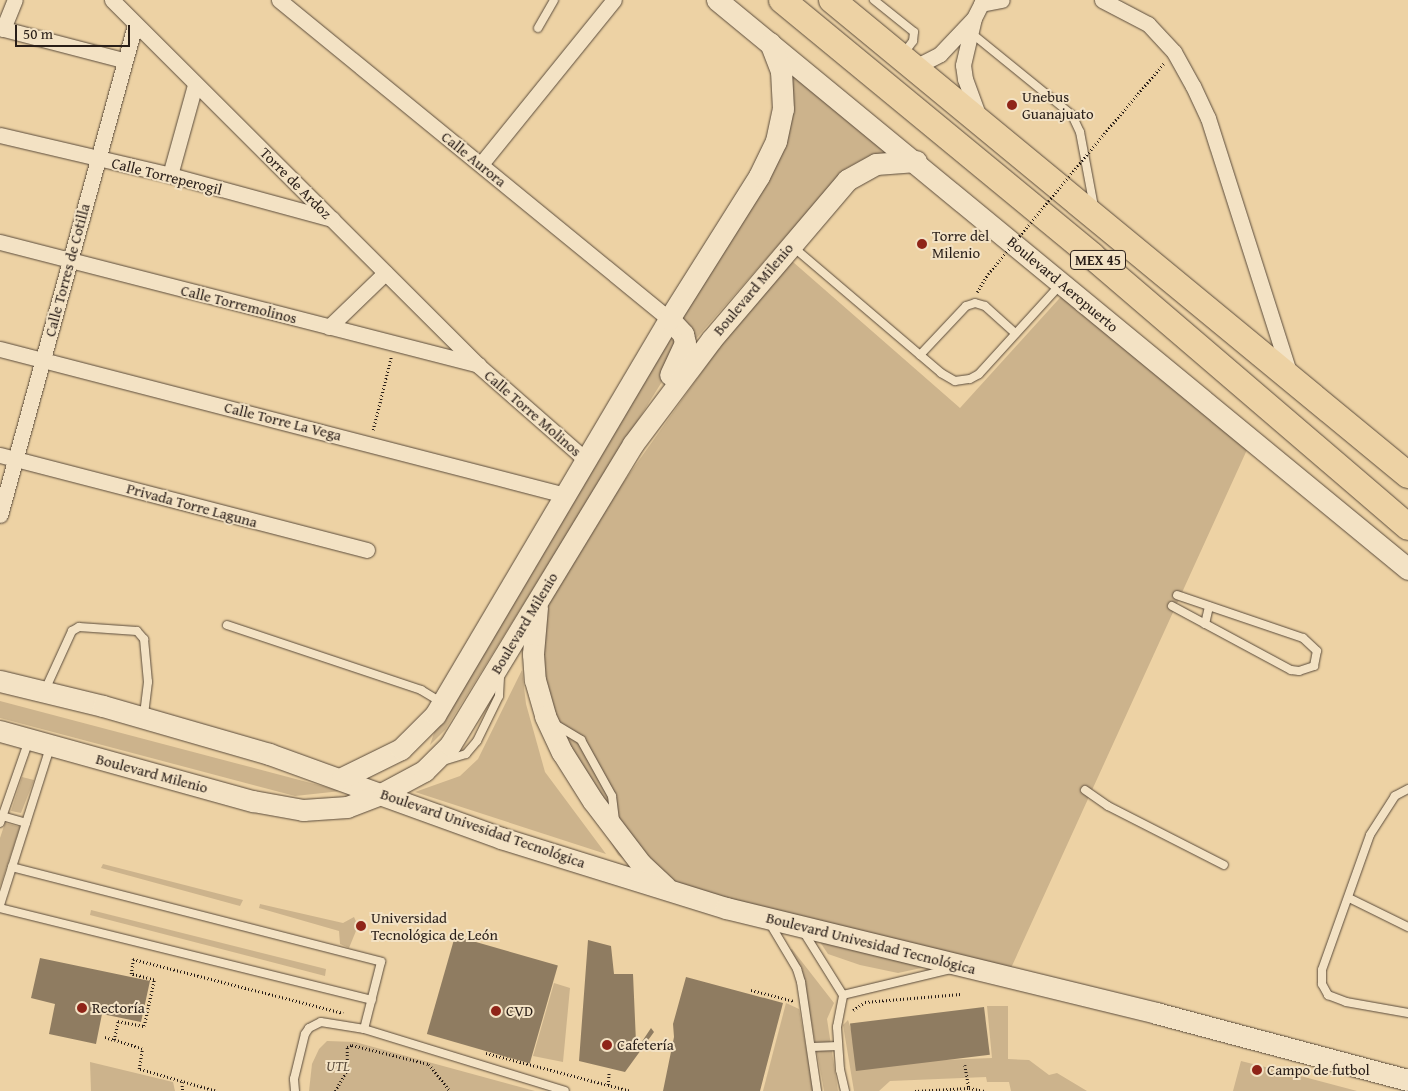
<!DOCTYPE html>
<meta charset="utf-8">
<style>
body{margin:0}
#map{position:relative;width:1408px;height:1091px;overflow:hidden;background:#edd2a4;font-family:"Gentium Book Plus",serif}
div>[style]{position:absolute}
.green>*{inset:0;background:#ccb38c}
.building>*{inset:0;background:#8f7c61;transform-origin:0 0}
.path>*{height:2.5px;margin-top:-1.25px;transform-origin:0;background:repeating-linear-gradient(90deg,#291e18 0 1px,transparent 0 3.5px)}
.roads{filter:drop-shadow(0 0 1px #5a4b3b) drop-shadow(0 0 1px #5a4b3b)}
.lane>*{height:8px;margin:-4px;padding:0 4px;transform-origin:4px;border-radius:4px;background:#f3e2c4}
.street>*{height:15px;margin:-7.5px;padding:0 7.5px;transform-origin:7.5px;border-radius:7.5px;background:#f3e2c4}
.secondary>*{height:21px;margin:-10.5px;padding:0 10.5px;transform-origin:10.5px;border-radius:10.5px;background:#f3e2c4}
.highway>*{height:26px;margin:-13px;padding:0 13px;transform-origin:13px;border-radius:13px;background:#edd2a4}
.path-bridge>*{height:2.5px;margin-top:-1.25px;transform-origin:0;background:repeating-linear-gradient(90deg,#291e18 0 1px,transparent 0 3.5px)}
.dots>*{width:14px;height:14px;translate:-50% -50%;box-sizing:border-box;border:2px solid #f3e2c4;border-radius:50%}
span{translate:-50% -50%;white-space:nowrap;text-align:center;line-height:1.15;-webkit-text-stroke:4px #f3e2c4;paint-order:stroke}
.shield-label span{padding:1px 4px;background:#f3e2c4;border:1px solid;border-radius:4px;-webkit-text-stroke-width:0}
.shield-label{font-size:14px;color:#291e18;font-weight:700}
.poi-label{font-size:15px;color:#291e18}
.left{translate:0 -50%;text-align:left}
.street-label{font-size:15px;color:#291e18}
.park-label{font-size:15px;color:#5a4b3b;font-style:italic}
.scale{position:absolute;left:15px;top:25px;width:115px;height:22px;box-sizing:border-box;border:2px solid #291e18;border-top:0;padding-left:6px;font-size:15px;line-height:18px;white-space:nowrap;color:#291e18;-webkit-text-stroke:4px #f3e2c4;paint-order:stroke}
</style>
<div id="map">
<div class="green">
<div style="clip-path:polygon(792px 74px,888px 152px,869px 156px,845px 169px,694px 341px,679px 317px,778px 150px)"></div>
<div style="clip-path:polygon(785px 255px,960px 408px,1067px 290px,1251px 441px,1006px 979px,670px 891px,618px 855px,552px 741px,534px 608px)"></div>
<div style="clip-path:polygon(669px 338px,677px 342px,678px 356px,445px 730px,430px 745px,436px 727px)"></div>
<div style="clip-path:polygon(522px 670px,526px 704px,545px 772px,606px 854px,415px 792px,460px 776px,478px 759px)"></div>
<div style="clip-path:polygon(0 701px,341px 791px,295px 796px,0 718px)"></div>
<div style="clip-path:polygon(22px 777px,34px 780px,21px 813px,11px 811px)"></div>
<div style="clip-path:polygon(5px 823px,20px 827px,0 887px,0 838px)"></div>
<div style="clip-path:polygon(103px 864px,243px 900px,240px 906px,101px 868px)"></div>
<div style="clip-path:polygon(260px 904px,343px 923px,354px 917px,358px 926px,349px 948px,340px 944px,339px 931px,259px 908px)"></div>
<div style="clip-path:polygon(91px 910px,326px 969px,325px 976px,90px 915px)"></div>
<div style="clip-path:polygon(816px 936px,926px 967px,898px 973px,860px 965px,828px 954px)"></div>
<div style="clip-path:polygon(792px 949px,834px 1003px,827px 1019px,838px 1091px,824px 1091px,802px 971px,789px 951px)"></div>
<div style="clip-path:polygon(554px 983px,570px 988px,563px 1062px,533px 1056px)"></div>
<div style="clip-path:polygon(786px 1003px,799px 1009px,814px 1091px,763px 1091px)"></div>
<div style="clip-path:polygon(987px 1006px,1008px 1006px,1008px 1059px,1029px 1060px,1049px 1075px,1057px 1073px,1087px 1091px,1011px 1091px,1009px 1082px,987px 1082px,986px 1077px,890px 1081px,879px 1091px,854px 1091px,843px 1025px,848px 1020px,862px 1063px,992px 1058px)"></div>
<div style="clip-path:polygon(327px 1041px,355px 1042px,535px 1091px,309px 1091px,312px 1064px,319px 1049px)"></div>
<div style="clip-path:polygon(1241px 1061px,1308px 1078px,1357px 1091px,1233px 1091px)"></div>
<div style="clip-path:polygon(90px 1062px,173px 1082px,175px 1091px,91px 1091px)"></div>
</div>
<div class="building">
<div style="left:455px;top:936px;width:107px;height:102px;rotate:16deg"></div>
<div style="clip-path:polygon(588px 940px,611px 946px,614px 974px,633px 974px,636px 1042px,641px 1043px,651px 1028px,654px 1032px,625px 1072px,579px 1061px)"></div>
<div style="clip-path:polygon(40px 958px,150px 981px,141px 1022px,102px 1014px,96px 1044px,49px 1034px,55px 1004px,31px 998px)"></div>
<div style="clip-path:polygon(686px 977px,783px 1003px,760px 1091px,663px 1091px,674px 1037px,673px 1024px)"></div>
<div style="left:984px;top:1007px;width:48px;height:135px;rotate:83deg"></div>
</div>
<div class="path">
<div style="left:1113px;top:123px;width:79px;rotate:-49.6deg"></div>
<div style="left:977px;top:292px;width:21px;rotate:-59deg"></div>
<div style="left:373px;top:430px;width:75px;rotate:-76.1deg"></div>
<div style="left:751px;top:990px;width:44px;rotate:14.3deg"></div>
<div style="left:853px;top:1010px;width:14px;rotate:-34deg"></div>
<div style="left:865px;top:1002px;width:96px;rotate:-4.8deg"></div>
<div style="left:105px;top:1037px;width:9px;rotate:18deg"></div>
<div style="left:486px;top:1053px;width:150px;rotate:14.7deg"></div>
<div style="left:965px;top:1065px;width:23px;rotate:80deg"></div>
<div style="left:182px;top:1082px;width:9px;rotate:84deg"></div>
<div style="left:608px;top:1085px;width:13px;rotate:-86deg"></div>
<div style="left:215px;top:1091px;width:79px;rotate:-163.9deg"></div>
<div style="left:139px;top:1069px;width:20px;rotate:-81deg"></div>
<div style="left:142px;top:1049px;width:29px;rotate:-162deg"></div>
<div style="left:114px;top:1040px;width:19px;rotate:-78deg"></div>
<div style="left:118px;top:1021px;width:26px;rotate:11deg"></div>
<div style="left:144px;top:1026px;width:47px;rotate:-77.7deg"></div>
<div style="left:154px;top:980px;width:24px;rotate:-165deg"></div>
<div style="left:131px;top:974px;width:15px;rotate:-82deg"></div>
<div style="left:133px;top:959px;width:217px;rotate:14.4deg"></div>
<div style="left:335px;top:1091px;width:24px;rotate:-60deg"></div>
<div style="left:347px;top:1070px;width:23px;rotate:-90deg"></div>
<div style="left:347px;top:1047px;width:5px;rotate:-22deg"></div>
<div style="left:352px;top:1045px;width:79px;rotate:13.9deg"></div>
<div style="left:429px;top:1064px;width:34px;rotate:52deg"></div>
<div style="left:915px;top:1091px;width:54px;rotate:-3.2deg"></div>
<div style="left:969px;top:1088px;width:16px;rotate:11deg"></div>
</div>
<div class="roads">
<div class="lane">
<div style="left:874px;top:0;width:51px;rotate:38.7deg"></div>
<div style="left:914px;top:32px;width:9px;rotate:96deg"></div>
<div style="left:913px;top:41px;width:15px;rotate:127deg"></div>
<div style="left:538px;top:28px;width:32px;rotate:-60deg"></div>
<div style="left:970px;top:32px;width:132px;rotate:39.1deg"></div>
<div style="left:1072px;top:115px;width:19px;rotate:65deg"></div>
<div style="left:1080px;top:132px;width:76px;rotate:79.4deg"></div>
<div style="left:792px;top:246px;width:196px;rotate:40.4deg"></div>
<div style="left:941px;top:373px;width:16px;rotate:30deg"></div>
<div style="left:955px;top:381px;width:15px;rotate:-8deg"></div>
<div style="left:970px;top:379px;width:10px;rotate:-29deg"></div>
<div style="left:979px;top:374px;width:120px;rotate:-47.7deg"></div>
<div style="left:920px;top:355px;width:67px;rotate:-46.8deg"></div>
<div style="left:966px;top:306px;width:9px;rotate:-18deg"></div>
<div style="left:975px;top:303px;width:10px;rotate:17deg"></div>
<div style="left:985px;top:306px;width:40px;rotate:42deg"></div>
<div style="left:1172px;top:606px;width:135px;rotate:28.3deg"></div>
<div style="left:1291px;top:670px;width:8px;rotate:7deg"></div>
<div style="left:1299px;top:671px;width:16px;rotate:-18deg"></div>
<div style="left:1314px;top:666px;width:15px;rotate:-79deg"></div>
<div style="left:1317px;top:651px;width:19px;rotate:-137deg"></div>
<div style="left:1303px;top:638px;width:133px;rotate:-161.2deg"></div>
<div style="left:1205px;top:624px;width:18px;rotate:-77deg"></div>
<div style="left:227px;top:625px;width:205px;rotate:18.5deg"></div>
<div style="left:421px;top:690px;width:23px;rotate:31deg"></div>
<div style="left:45px;top:690px;width:65px;rotate:-65.4deg"></div>
<div style="left:72px;top:631px;width:8px;rotate:-30deg"></div>
<div style="left:79px;top:627px;width:58px;rotate:3.9deg"></div>
<div style="left:137px;top:631px;width:11px;rotate:49deg"></div>
<div style="left:144px;top:639px;width:43px;rotate:84.7deg"></div>
<div style="left:148px;top:682px;width:33px;rotate:97deg"></div>
<div style="left:553px;top:723px;width:33px;rotate:31deg"></div>
<div style="left:581px;top:740px;width:64px;rotate:61deg"></div>
<div style="left:612px;top:796px;width:24px;rotate:83deg"></div>
<div style="left:443px;top:761px;width:24px;rotate:-17deg"></div>
<div style="left:466px;top:754px;width:17px;rotate:-50deg"></div>
<div style="left:477px;top:741px;width:50px;rotate:-63.9deg"></div>
<div style="left:499px;top:696px;width:22px;rotate:-87deg"></div>
<div style="left:1408px;top:789px;width:15px;rotate:152deg"></div>
<div style="left:1395px;top:796px;width:46px;rotate:122.7deg"></div>
<div style="left:1370px;top:835px;width:143px;rotate:109.6deg"></div>
<div style="left:1322px;top:970px;width:14px;rotate:90deg"></div>
<div style="left:1322px;top:984px;width:13px;rotate:61deg"></div>
<div style="left:1328px;top:995px;width:19px;rotate:21deg"></div>
<div style="left:1346px;top:1002px;width:63px;rotate:10.1deg"></div>
<div style="left:1085px;top:790px;width:28px;rotate:35deg"></div>
<div style="left:1108px;top:806px;width:130px;rotate:27deg"></div>
<div style="left:2px;top:816px;width:25px;rotate:16deg"></div>
<div style="left:0;top:823px;width:88px;rotate:-70.7deg"></div>
<div style="left:12px;top:867px;width:381px;rotate:14.4deg"></div>
<div style="left:381px;top:962px;width:69px;rotate:104.2deg"></div>
<div style="left:1349px;top:898px;width:66px;rotate:26.2deg"></div>
<div style="left:0;top:905px;width:166px;rotate:-72.4deg"></div>
<div style="left:0;top:908px;width:383px;rotate:13.9deg"></div>
<div style="left:769px;top:922px;width:55px;rotate:59.2deg"></div>
<div style="left:797px;top:969px;width:14px;rotate:73deg"></div>
<div style="left:801px;top:982px;width:110px;rotate:81.6deg"></div>
<div style="left:803px;top:931px;width:75px;rotate:58deg"></div>
<div style="left:812px;top:1047px;width:26px;rotate:-2deg"></div>
<div style="left:295px;top:1091px;width:12px;rotate:-95deg"></div>
<div style="left:294px;top:1079px;width:46px;rotate:-76.3deg"></div>
<div style="left:305px;top:1034px;width:7px;rotate:-56deg"></div>
<div style="left:309px;top:1028px;width:13px;rotate:-27deg"></div>
<div style="left:321px;top:1022px;width:44px;rotate:9.2deg"></div>
<div style="left:364px;top:1029px;width:210px;rotate:17.1deg"></div>
<div style="left:845px;top:1091px;width:22px;rotate:-103deg"></div>
<div style="left:840px;top:1070px;width:43px;rotate:-94deg"></div>
<div style="left:837px;top:1027px;width:33px;rotate:-79deg"></div>
<div style="left:843px;top:995px;width:111px;rotate:-13.5deg"></div>
</div>
<div class="street">
<div style="left:112px;top:0;width:518px;rotate:44.92deg"></div>
<div style="left:479px;top:366px;width:142px;rotate:41.3deg"></div>
<div style="left:279px;top:0;width:504px;rotate:39.28deg"></div>
<div style="left:1102px;top:0;width:52px;rotate:27.6deg"></div>
<div style="left:1148px;top:24px;width:38px;rotate:47deg"></div>
<div style="left:1174px;top:52px;width:39px;rotate:61deg"></div>
<div style="left:1193px;top:86px;width:35px;rotate:65deg"></div>
<div style="left:1208px;top:118px;width:270px;rotate:72.3deg"></div>
<div style="left:981px;top:4px;width:21px;rotate:-11deg"></div>
<div style="left:0;top:28px;width:127px;rotate:14.6deg"></div>
<div style="left:3px;top:29px;width:31px;rotate:-68deg"></div>
<div style="left:915px;top:67px;width:28px;rotate:-27deg"></div>
<div style="left:940px;top:54px;width:48px;rotate:-46.7deg"></div>
<div style="left:979px;top:117px;width:40px;rotate:-110.2deg"></div>
<div style="left:965px;top:79px;width:14px;rotate:-98deg"></div>
<div style="left:963px;top:65px;width:48px;rotate:-76.8deg"></div>
<div style="left:974px;top:18px;width:20px;rotate:-63deg"></div>
<div style="left:0;top:135px;width:175px;rotate:13.2deg"></div>
<div style="left:170px;top:175px;width:168px;rotate:15.2deg"></div>
<div style="left:481px;top:164px;width:211px;rotate:-51deg"></div>
<div style="left:170px;top:175px;width:93px;rotate:-74.5deg"></div>
<div style="left:0;top:242px;width:494px;rotate:14.4deg"></div>
<div style="left:329px;top:327px;width:78px;rotate:-44deg"></div>
<div style="left:0;top:349px;width:584px;rotate:14.49deg"></div>
<div style="left:0;top:455px;width:379px;rotate:14.5deg"></div>
<div style="left:0;top:515px;width:508px;rotate:-74.6deg"></div>
</div>
<div class="secondary">
<div style="left:717px;top:0;width:895px;rotate:39.47deg"></div>
<div style="left:669px;top:319px;width:21px;rotate:47deg"></div>
<div style="left:683px;top:334px;width:9px;rotate:77deg"></div>
<div style="left:685px;top:343px;width:35px;rotate:115deg"></div>
<div style="left:537px;top:607px;width:47px;rotate:94.9deg"></div>
<div style="left:533px;top:654px;width:26px;rotate:86deg"></div>
<div style="left:535px;top:680px;width:37px;rotate:74deg"></div>
<div style="left:545px;top:716px;width:40px;rotate:65deg"></div>
<div style="left:562px;top:752px;width:58px;rotate:57.7deg"></div>
<div style="left:593px;top:801px;width:79px;rotate:52.7deg"></div>
<div style="left:641px;top:864px;width:34px;rotate:43deg"></div>
<div style="left:0;top:681px;width:106px;rotate:13.6deg"></div>
<div style="left:103px;top:706px;width:173px;rotate:16.1deg"></div>
<div style="left:269px;top:754px;width:247px;rotate:19.9deg"></div>
<div style="left:501px;top:838px;width:236px;rotate:17.3deg"></div>
<div style="left:726px;top:908px;width:443px;rotate:13.7deg"></div>
<div style="left:1156px;top:1013px;width:261px;rotate:14.9deg"></div>
<div style="left:0;top:731px;width:263px;rotate:15.5deg"></div>
<div style="left:253px;top:801px;width:51px;rotate:10.2deg"></div>
<div style="left:303px;top:810px;width:44px;rotate:-3.9deg"></div>
<div style="left:347px;top:807px;width:39px;rotate:-21deg"></div>
<div style="left:383px;top:793px;width:47px;rotate:-28.2deg"></div>
<div style="left:424px;top:771px;width:37px;rotate:-45deg"></div>
<div style="left:450px;top:745px;width:352px;rotate:-58.7deg"></div>
<div style="left:633px;top:444px;width:130px;rotate:-53.1deg"></div>
<div style="left:711px;top:340px;width:210px;rotate:-49.6deg"></div>
<div style="left:847px;top:180px;width:33px;rotate:-29deg"></div>
<div style="left:876px;top:164px;width:40px;rotate:-4.3deg"></div>
<div style="left:342px;top:778px;width:66px;rotate:-26.2deg"></div>
<div style="left:401px;top:749px;width:48px;rotate:-45deg"></div>
<div style="left:435px;top:715px;width:460px;rotate:-59.4deg"></div>
<div style="left:669px;top:319px;width:169px;rotate:-57.8deg"></div>
<div style="left:759px;top:176px;width:39px;rotate:-64deg"></div>
<div style="left:776px;top:141px;width:33px;rotate:-78deg"></div>
<div style="left:783px;top:109px;width:38px;rotate:-93deg"></div>
<div style="left:781px;top:71px;width:30px;rotate:-111deg"></div>
</div>
<div class="highway">
<div style="left:782px;top:0;width:401px;rotate:39.5deg"></div>
<div style="left:1091px;top:255px;width:418px;rotate:40.6deg"></div>
<div style="left:832px;top:0;width:747px;rotate:39.51deg"></div>
</div>
</div>
<div class="path-bridge">
<div style="left:988px;top:274px;width:196px;rotate:-50.4deg"></div>
</div>
<div class="dots">
<div style="left:1012px;top:105px;background:#8f2418"></div>
<div style="left:922px;top:244px;background:#8f2418"></div>
<div style="left:361px;top:926px;background:#8f2418"></div>
<div style="left:82px;top:1008px;background:#8f2418"></div>
<div style="left:496px;top:1011px;background:#8f2418"></div>
<div style="left:607px;top:1045px;background:#8f2418"></div>
<div style="left:1257px;top:1070px;background:#8f2418"></div>
</div>
<div class="shield-label">
<span style="left:1098px;top:260px">MEX 45</span>
</div>
<div class="poi-label">
<span class="left" style="left:1022px;top:105px">Unebus<br>Guanajuato</span>
<span class="left" style="left:932px;top:244px">Torre del<br>Milenio</span>
<span class="left" style="left:371px;top:926px">Universidad<br>Tecnológica de León</span>
<span class="left" style="left:92px;top:1008px">Rectoría</span>
<span class="left" style="left:506px;top:1011px">CVD</span>
<span class="left" style="left:617px;top:1045px">Cafetería</span>
<span class="left" style="left:1267px;top:1070px">Campo de futbol</span>
</div>
<div class="street-label">
<span style="left:474px;top:159px;rotate:39deg">Calle Aurora</span>
<span style="left:167px;top:176px;rotate:14deg">Calle Torreperogil</span>
<span style="left:296px;top:183px;rotate:45deg">Torre de Ardoz</span>
<span style="left:67px;top:270px;rotate:-75deg">Calle Torres de Cotilla</span>
<span style="left:1063px;top:284px;rotate:40deg">Boulevard Aeropuerto</span>
<span style="left:753px;top:289px;rotate:-50deg">Boulevard Milenio</span>
<span style="left:239px;top:304px;rotate:14deg">Calle Torremolinos</span>
<span style="left:533px;top:413px;rotate:41deg">Calle Torre Molinos</span>
<span style="left:283px;top:421px;rotate:14deg">Calle Torre La Vega</span>
<span style="left:192px;top:505px;rotate:15deg">Privada Torre Laguna</span>
<span style="left:524px;top:623px;rotate:-59deg">Boulevard Milenio</span>
<span style="left:152px;top:773px;rotate:15deg">Boulevard Milenio</span>
<span style="left:483px;top:828px;rotate:19deg">Boulevard Univesidad Tecnológica</span>
<span style="left:871px;top:943px;rotate:14deg">Boulevard Univesidad Tecnológica</span>
</div>
<div class="park-label">
<span style="left:338px;top:1066px">UTL</span>
</div>
<div class="scale">50 m</div>
</div>
